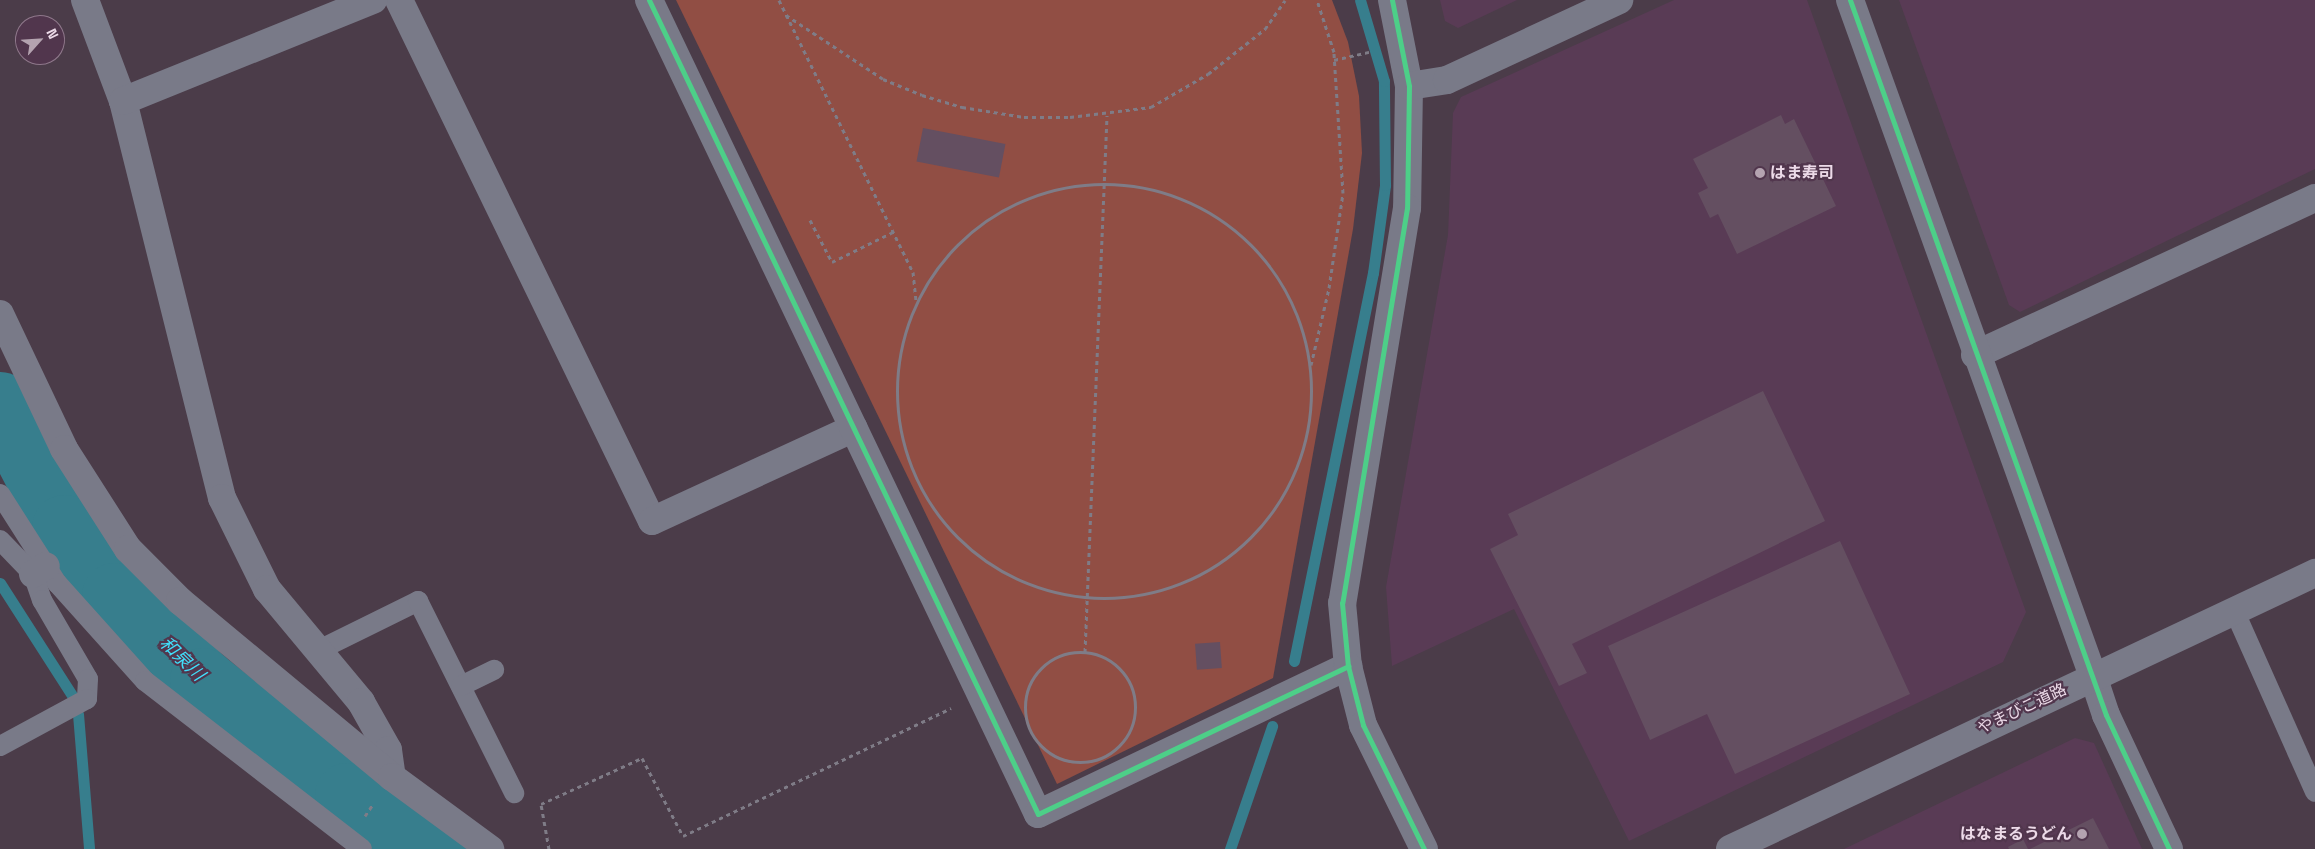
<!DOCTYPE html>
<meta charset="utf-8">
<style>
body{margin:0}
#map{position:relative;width:2315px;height:849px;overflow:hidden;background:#4b3c49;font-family:"Space Grotesk","Noto Sans JP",sans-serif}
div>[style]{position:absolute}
.built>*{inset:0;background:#593b55}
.green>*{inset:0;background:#914e44}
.stream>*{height:11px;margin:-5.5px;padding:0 5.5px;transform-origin:5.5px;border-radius:5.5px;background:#377e8d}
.river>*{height:65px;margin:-32.5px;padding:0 32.5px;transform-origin:32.5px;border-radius:32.5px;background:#377e8d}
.building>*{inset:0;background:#644f61;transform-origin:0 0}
.path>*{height:3px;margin-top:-1.5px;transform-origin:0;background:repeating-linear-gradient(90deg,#7f7c87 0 4px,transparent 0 8px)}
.path>.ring{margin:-1.5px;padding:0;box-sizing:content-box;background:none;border:3px solid #7f7c87;border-radius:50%}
.service>*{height:20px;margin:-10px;padding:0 10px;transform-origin:10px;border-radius:10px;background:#797a88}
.minor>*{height:28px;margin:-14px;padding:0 14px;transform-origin:14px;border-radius:14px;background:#797a88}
.tertiary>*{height:28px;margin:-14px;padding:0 14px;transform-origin:14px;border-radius:14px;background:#797a88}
.cycleway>*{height:5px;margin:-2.5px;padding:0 2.5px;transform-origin:2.5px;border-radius:2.5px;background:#4dcf88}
.dots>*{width:14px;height:14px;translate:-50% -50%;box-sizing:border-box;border:2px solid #51364d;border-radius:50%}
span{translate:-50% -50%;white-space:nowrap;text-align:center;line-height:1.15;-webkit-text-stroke:4.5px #51364d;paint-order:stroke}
.poi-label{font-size:16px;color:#ecdae8;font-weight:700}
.left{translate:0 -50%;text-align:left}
.right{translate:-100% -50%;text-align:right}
.street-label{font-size:16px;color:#ecdae8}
.water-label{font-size:18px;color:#41dffa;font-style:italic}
.north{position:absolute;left:15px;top:15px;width:50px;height:50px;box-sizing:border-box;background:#51364d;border:1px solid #8f788b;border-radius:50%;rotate:64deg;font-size:14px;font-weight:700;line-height:20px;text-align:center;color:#ecdae8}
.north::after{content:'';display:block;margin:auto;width:18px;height:22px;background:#b4a3b0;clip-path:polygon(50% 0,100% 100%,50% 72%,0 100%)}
</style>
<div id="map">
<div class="built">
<div style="clip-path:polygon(1440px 0,1517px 0,1458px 28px,1445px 21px)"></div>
<div style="clip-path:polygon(1674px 0,1807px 0,2026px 612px,2003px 662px,1629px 841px,1514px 609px,1392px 666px,1386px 587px,1448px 235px,1453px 113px,1461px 97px)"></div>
<div style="clip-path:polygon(1899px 0,2315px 0,2315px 169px,2020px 312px,2009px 305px)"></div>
<div style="clip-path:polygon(2075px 738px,2094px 743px,2142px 849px,1844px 849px)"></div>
</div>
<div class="green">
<div style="clip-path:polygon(676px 0,1332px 0,1348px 42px,1359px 96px,1362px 153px,1353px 229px,1273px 678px,1057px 784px)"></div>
</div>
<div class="stream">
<div style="left:0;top:583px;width:133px;rotate:57.3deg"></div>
<div style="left:1294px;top:661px;width:396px;rotate:-78.5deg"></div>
<div style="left:1373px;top:273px;width:89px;rotate:-82.2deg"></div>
<div style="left:1385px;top:185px;width:104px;rotate:-90.6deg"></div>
<div style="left:1384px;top:81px;width:84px;rotate:-106.5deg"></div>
<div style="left:78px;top:714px;width:135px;rotate:85.3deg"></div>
<div style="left:1230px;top:849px;width:130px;rotate:-71.1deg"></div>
</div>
<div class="river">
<div style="left:0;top:404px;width:139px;rotate:62.5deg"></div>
<div style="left:64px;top:527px;width:84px;rotate:53.7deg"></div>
<div style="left:114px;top:595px;width:122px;rotate:44deg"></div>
<div style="left:202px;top:680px;width:185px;rotate:38.4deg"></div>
<div style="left:347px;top:795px;width:102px;rotate:31.8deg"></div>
</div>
<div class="building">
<div style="clip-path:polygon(1781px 115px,1785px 124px,1794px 119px,1836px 206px,1737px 254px,1718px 214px,1710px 218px,1698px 193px,1708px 188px,1693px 159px)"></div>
<div style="left:923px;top:128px;width:84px;height:34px;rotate:11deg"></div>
<div style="clip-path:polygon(1763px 391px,1825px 521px,1572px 644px,1587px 673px,1559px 686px,1490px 549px,1518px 535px,1508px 514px)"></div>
<div style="clip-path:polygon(1840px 541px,1910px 694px,1735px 774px,1707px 714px,1650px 740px,1608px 646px)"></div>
<div style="left:1220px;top:642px;width:26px;height:25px;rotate:86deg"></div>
<div style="clip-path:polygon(2093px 818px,2109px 849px,2030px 849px)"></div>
<div style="clip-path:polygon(2023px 839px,2028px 849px,2009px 849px,2008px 847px)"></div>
</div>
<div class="path">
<div style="left:779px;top:0;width:303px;rotate:63.8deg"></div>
<div style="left:913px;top:272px;width:31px;rotate:84deg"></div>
<div style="left:786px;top:15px;width:116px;rotate:33.4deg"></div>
<div style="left:883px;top:79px;width:42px;rotate:22.3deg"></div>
<div style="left:922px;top:95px;width:42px;rotate:16.7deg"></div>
<div style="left:962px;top:107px;width:63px;rotate:9.2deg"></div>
<div style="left:1024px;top:117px;width:46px"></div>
<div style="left:1070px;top:117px;width:82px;rotate:-7deg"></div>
<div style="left:1151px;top:107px;width:66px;rotate:-30.1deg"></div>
<div style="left:1208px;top:74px;width:73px;rotate:-38.3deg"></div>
<div style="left:1265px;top:29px;width:35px;rotate:-55deg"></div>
<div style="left:1334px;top:60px;width:36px;rotate:-13deg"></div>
<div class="ring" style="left:897px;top:184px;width:411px;height:411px"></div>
<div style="left:810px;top:220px;width:47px;rotate:62.4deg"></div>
<div style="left:832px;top:262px;width:68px;rotate:-26.2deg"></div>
<div style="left:1311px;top:365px;width:79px;rotate:-76.8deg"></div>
<div style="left:1329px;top:288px;width:96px;rotate:-81.6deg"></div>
<div style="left:1343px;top:193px;width:141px;rotate:-93.7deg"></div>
<div style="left:1334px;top:52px;width:55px;rotate:-108.1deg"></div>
<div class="ring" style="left:1025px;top:652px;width:107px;height:107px"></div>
<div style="left:1085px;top:652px;width:537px;rotate:-87.65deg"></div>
<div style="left:365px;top:816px;width:14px;rotate:-56deg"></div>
<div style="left:549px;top:849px;width:46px;rotate:-100.1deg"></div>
<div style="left:541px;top:804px;width:111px;rotate:-24.5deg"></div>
<div style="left:642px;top:758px;width:88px;rotate:62.3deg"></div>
<div style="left:683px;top:836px;width:297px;rotate:-25.5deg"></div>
</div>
<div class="service">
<div style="left:0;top:494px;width:106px;rotate:57.4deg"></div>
<div style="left:57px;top:583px;width:132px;rotate:48.1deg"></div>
<div style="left:145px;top:681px;width:274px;rotate:37.7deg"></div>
<div style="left:0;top:540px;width:47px;rotate:45.9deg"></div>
<div style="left:33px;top:574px;width:28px;rotate:71deg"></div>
<div style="left:42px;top:600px;width:91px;rotate:59.8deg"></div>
<div style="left:88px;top:679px;width:20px;rotate:93deg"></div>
<div style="left:87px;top:699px;width:99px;rotate:151.6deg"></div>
<div style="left:2234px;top:610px;width:199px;rotate:66deg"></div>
<div style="left:317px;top:651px;width:113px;rotate:-26.3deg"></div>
<div style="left:418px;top:601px;width:215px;rotate:63.4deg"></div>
<div style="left:461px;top:686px;width:37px;rotate:-26deg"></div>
</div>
<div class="minor">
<div style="left:85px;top:0;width:108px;rotate:69.4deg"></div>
<div style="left:123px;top:101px;width:409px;rotate:76deg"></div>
<div style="left:222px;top:498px;width:102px;rotate:63.7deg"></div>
<div style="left:267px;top:589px;width:147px;rotate:50.2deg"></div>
<div style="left:361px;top:702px;width:55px;rotate:60.6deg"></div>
<div style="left:388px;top:750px;width:27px;rotate:82deg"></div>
<div style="left:399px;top:0;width:579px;rotate:64.1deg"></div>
<div style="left:652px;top:521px;width:222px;rotate:-24.7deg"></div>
<div style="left:123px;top:101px;width:270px;rotate:-22deg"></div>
<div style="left:0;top:314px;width:149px;rotate:64.6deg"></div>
<div style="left:64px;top:449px;width:119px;rotate:57.4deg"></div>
<div style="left:128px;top:549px;width:74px;rotate:45deg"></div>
<div style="left:180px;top:601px;width:276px;rotate:39.7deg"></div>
<div style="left:392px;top:777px;width:122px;rotate:36.3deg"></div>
<div style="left:1975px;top:355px;width:374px;rotate:-24.8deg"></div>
<div style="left:33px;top:574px;width:15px;rotate:-32deg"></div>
<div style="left:2093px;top:676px;width:41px;rotate:71.6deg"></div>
<div style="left:2106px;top:715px;width:148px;rotate:64.8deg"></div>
</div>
<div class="tertiary">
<div style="left:649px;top:0;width:902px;rotate:64.46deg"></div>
<div style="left:1038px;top:814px;width:344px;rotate:-25.5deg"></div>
<div style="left:1392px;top:0;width:88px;rotate:78.8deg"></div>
<div style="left:1409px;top:86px;width:122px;rotate:90.9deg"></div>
<div style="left:1407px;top:208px;width:400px;rotate:99.3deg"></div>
<div style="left:1342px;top:603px;width:63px;rotate:84.6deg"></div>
<div style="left:1348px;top:666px;width:61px;rotate:75.7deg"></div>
<div style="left:1363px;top:725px;width:138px;rotate:63.8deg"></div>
<div style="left:1850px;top:0;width:718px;rotate:70.23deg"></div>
<div style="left:1409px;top:86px;width:38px;rotate:-9deg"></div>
<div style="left:1447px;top:80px;width:190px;rotate:-24.9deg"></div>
<div style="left:1730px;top:849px;width:647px;rotate:-25.26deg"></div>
</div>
<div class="cycleway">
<div style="left:649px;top:0;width:902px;rotate:64.46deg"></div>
<div style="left:1038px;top:814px;width:344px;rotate:-25.5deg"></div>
<div style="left:1392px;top:0;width:88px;rotate:78.8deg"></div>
<div style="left:1409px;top:86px;width:122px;rotate:90.9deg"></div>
<div style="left:1407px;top:208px;width:400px;rotate:99.3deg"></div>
<div style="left:1342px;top:603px;width:63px;rotate:84.6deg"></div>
<div style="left:1348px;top:666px;width:61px;rotate:75.7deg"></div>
<div style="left:1363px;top:725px;width:138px;rotate:63.8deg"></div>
<div style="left:1850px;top:0;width:759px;rotate:70.3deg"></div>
<div style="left:2106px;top:715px;width:148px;rotate:64.8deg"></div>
</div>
<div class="dots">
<div style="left:1760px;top:173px;background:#b4a3b0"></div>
<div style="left:2082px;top:834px;background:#b4a3b0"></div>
</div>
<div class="poi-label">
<span class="left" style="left:1770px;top:173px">はま寿司</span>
<span class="right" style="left:2072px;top:834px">はなまるうどん</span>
</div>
<div class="street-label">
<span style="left:2022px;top:709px;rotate:-25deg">やまびこ道路</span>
</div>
<div class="water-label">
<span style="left:182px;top:659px;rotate:44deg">和泉川</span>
</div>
<div class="north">N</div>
</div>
